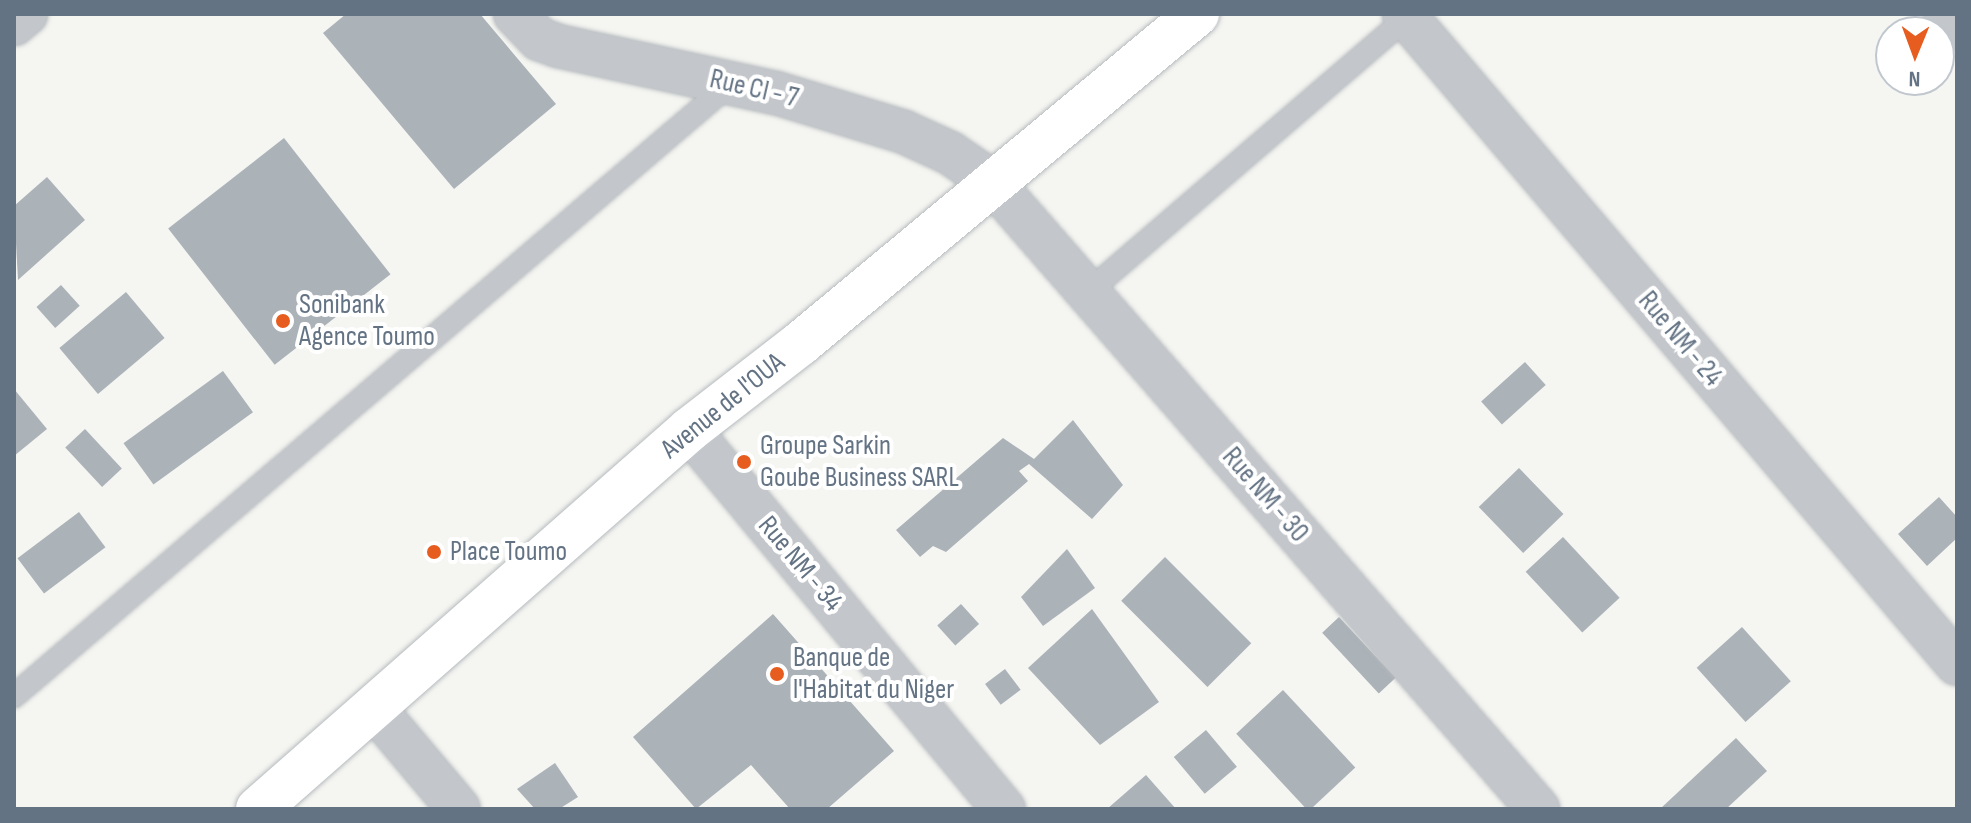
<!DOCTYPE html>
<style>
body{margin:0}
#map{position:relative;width:1971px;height:823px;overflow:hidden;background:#f5f6f2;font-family:"Sofia Sans Condensed",sans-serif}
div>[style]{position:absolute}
.building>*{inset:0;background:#abb2b8;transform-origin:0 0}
.roads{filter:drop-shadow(0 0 2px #b6babe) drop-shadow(0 0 2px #b6babe)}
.lane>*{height:22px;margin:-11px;padding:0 11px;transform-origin:11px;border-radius:11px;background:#c3c6ca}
.street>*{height:42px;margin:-21px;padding:0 21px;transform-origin:21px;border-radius:21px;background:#c3c6ca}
.primary>*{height:44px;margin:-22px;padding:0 22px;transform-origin:22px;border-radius:22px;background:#fff}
.dots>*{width:22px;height:22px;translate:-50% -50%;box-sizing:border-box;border:4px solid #fff;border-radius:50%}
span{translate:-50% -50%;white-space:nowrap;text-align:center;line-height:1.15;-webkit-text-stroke:8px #fff;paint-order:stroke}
.street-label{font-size:28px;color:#647384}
.poi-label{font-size:28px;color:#647384}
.left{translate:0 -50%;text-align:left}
.frame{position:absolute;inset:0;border:16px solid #647384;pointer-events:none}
.north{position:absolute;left:1875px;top:16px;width:80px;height:80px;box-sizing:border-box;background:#fff;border:2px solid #c1c7ce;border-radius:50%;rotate:181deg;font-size:22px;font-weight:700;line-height:32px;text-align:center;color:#647384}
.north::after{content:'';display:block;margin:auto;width:28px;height:36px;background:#e75d20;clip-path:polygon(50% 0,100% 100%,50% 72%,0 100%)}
</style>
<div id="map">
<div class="building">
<div style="clip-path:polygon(346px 14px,480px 14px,556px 104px,454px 189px,323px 33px)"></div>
<div style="left:284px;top:138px;width:173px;height:147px;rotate:52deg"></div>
<div style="clip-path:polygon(47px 177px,85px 220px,18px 280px,14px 206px)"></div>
<div style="left:61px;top:285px;width:28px;height:33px;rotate:48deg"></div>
<div style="left:126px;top:292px;width:60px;height:87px;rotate:50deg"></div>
<div style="left:1525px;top:362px;width:31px;height:59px;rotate:48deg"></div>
<div style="left:223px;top:371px;width:51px;height:123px;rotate:54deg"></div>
<div style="clip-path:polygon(14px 389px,47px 429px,14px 456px)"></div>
<div style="clip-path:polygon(1073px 420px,1123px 485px,1092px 519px,1029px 464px,1019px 471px,1028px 481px,946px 552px,933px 546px,920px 557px,896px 530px,1003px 438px,1034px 459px)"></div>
<div style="left:85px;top:429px;width:54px;height:27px;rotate:47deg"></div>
<div style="left:1519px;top:468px;width:64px;height:56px;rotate:46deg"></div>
<div style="clip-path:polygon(1939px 497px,1957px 517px,1957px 538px,1927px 566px,1898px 534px)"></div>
<div style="left:79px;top:512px;width:44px;height:77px;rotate:53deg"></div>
<div style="left:1563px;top:537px;width:83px;height:51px;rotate:47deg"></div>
<div style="clip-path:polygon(1067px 549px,1095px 588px,1043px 626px,1021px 597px)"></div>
<div style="left:1165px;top:557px;width:122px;height:62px;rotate:45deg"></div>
<div style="left:961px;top:604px;width:27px;height:32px;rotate:48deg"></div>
<div style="clip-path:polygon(1092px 609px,1159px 702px,1100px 745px,1028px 668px)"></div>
<div style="clip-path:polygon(773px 614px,894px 751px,827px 809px,790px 809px,751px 765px,696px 809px,633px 737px)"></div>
<div style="left:1339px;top:617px;width:83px;height:23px;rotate:47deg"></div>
<div style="left:1742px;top:627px;width:73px;height:61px;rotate:48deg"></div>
<div style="left:1005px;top:669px;width:26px;height:25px;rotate:53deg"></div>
<div style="left:1283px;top:690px;width:106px;height:64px;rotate:47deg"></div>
<div style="left:1206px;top:730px;width:48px;height:42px;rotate:50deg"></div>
<div style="clip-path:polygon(1736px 738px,1767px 771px,1726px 809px,1660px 809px)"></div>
<div style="clip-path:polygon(555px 763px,578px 797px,559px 809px,535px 809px,517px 789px)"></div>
<div style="clip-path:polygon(1146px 775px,1176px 809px,1107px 809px)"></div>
</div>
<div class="roads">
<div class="lane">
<div style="left:1088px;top:292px;width:426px;rotate:-40.7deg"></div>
<div style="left:14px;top:696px;width:943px;rotate:-40.53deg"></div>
</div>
<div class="street">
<div style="left:515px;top:14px;width:35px;rotate:46deg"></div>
<div style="left:539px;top:39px;width:20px;rotate:20deg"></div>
<div style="left:558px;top:46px;width:223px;rotate:12.2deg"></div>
<div style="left:776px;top:93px;width:134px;rotate:16.9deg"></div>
<div style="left:904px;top:132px;width:51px;rotate:24.5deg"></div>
<div style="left:950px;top:153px;width:50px;rotate:34.3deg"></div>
<div style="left:991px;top:181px;width:833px;rotate:48.94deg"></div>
<div style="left:1404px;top:14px;width:853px;rotate:49.61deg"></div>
<div style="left:1945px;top:14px;width:19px;rotate:51deg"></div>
<div style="left:14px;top:24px;width:16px;rotate:-40deg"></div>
<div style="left:689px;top:430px;width:493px;rotate:50.3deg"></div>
<div style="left:373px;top:707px;width:133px;rotate:49.9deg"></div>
</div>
<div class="primary">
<div style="left:258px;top:809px;width:574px;rotate:-41.33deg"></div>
<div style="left:689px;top:430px;width:142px;rotate:-37.8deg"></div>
<div style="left:801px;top:343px;width:515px;rotate:-39.72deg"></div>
</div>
</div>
<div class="dots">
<div style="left:283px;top:321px;background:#e75d20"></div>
<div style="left:744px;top:462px;background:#e75d20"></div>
<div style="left:434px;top:552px;background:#e75d20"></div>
<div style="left:777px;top:674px;background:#e75d20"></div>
</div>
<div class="street-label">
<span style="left:754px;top:89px;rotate:13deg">Rue CI - 7</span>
<span style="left:1680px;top:339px;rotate:50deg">Rue NM - 24</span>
<span style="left:723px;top:406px;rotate:-39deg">Avenue de l'OUA</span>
<span style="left:1265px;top:495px;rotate:49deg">Rue NM - 30</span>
<span style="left:800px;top:564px;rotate:50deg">Rue NM - 34</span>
</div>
<div class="poi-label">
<span class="left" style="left:299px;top:321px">Sonibank<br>Agence Toumo</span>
<span class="left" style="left:760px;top:462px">Groupe Sarkin<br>Goube Business SARL</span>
<span class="left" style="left:450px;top:552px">Place Toumo</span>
<span class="left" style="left:793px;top:674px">Banque de<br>l'Habitat du Niger</span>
</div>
<div class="frame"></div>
<div class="north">N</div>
</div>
